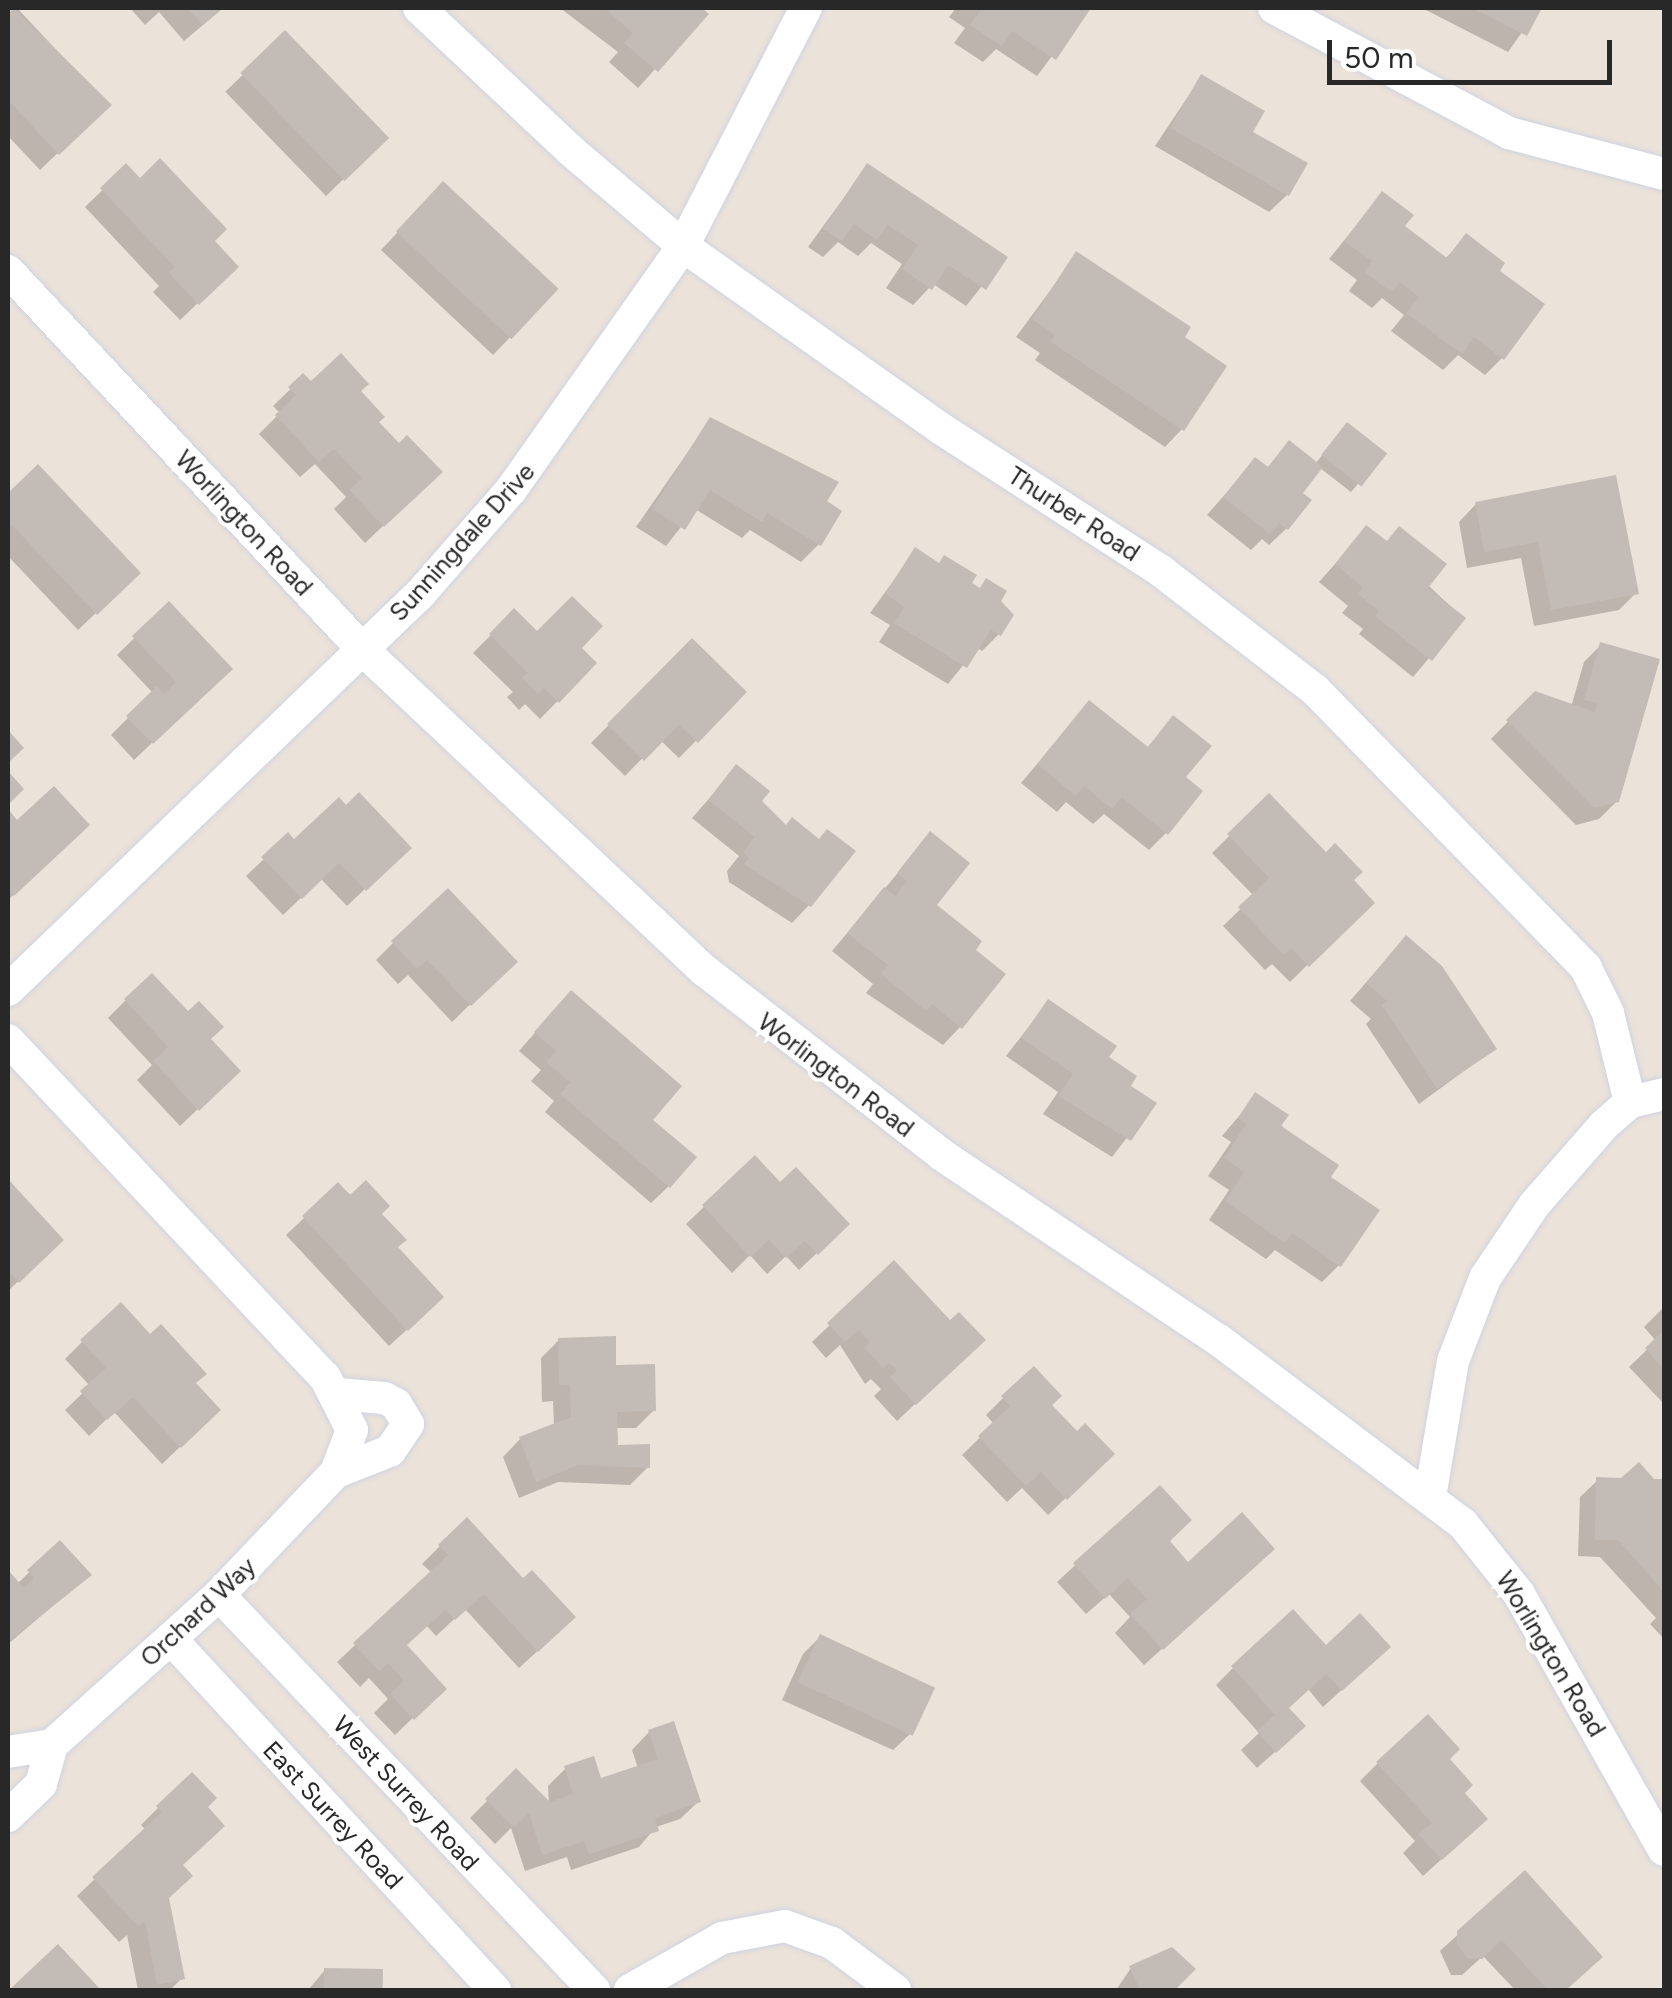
<!DOCTYPE html>
<style>
body{margin:0}
#map{position:relative;width:1672px;height:1998px;overflow:hidden;background:#ebe2d9;font-family:Figtree,sans-serif}
div>[style]{position:absolute}
.shadow>*{inset:0;background:#0003;transform-origin:0 0}
.building>*{inset:0;background:#c3bcb6;transform-origin:0 0}
.roads{filter:drop-shadow(0 0 2px #ced3e2) drop-shadow(0 0 2px #ced3e2)}
.minor>*{height:32px;margin:-16px;padding:0 16px;transform-origin:16px;border-radius:16px;background:#fff}
span{translate:-50% -50%;white-space:nowrap;text-align:center;line-height:1.15;-webkit-text-stroke:8px #fff;paint-order:stroke}
.street-label{font-size:25px;color:#282828}
.frame{position:absolute;inset:0;border:10px solid #282828;pointer-events:none}
.scale{position:absolute;left:1327px;top:40px;width:285px;height:45px;box-sizing:border-box;border:5px solid #282828;border-top:0;padding-left:12px;font-size:30px;line-height:35px;white-space:nowrap;color:#282828;-webkit-text-stroke:8px #fff;paint-order:stroke}
</style>
<div id="map">
<div class="shadow">
<div style="clip-path:polygon(17px 8px,108px 105px,40px 170px,8px 136px,8px 17px)"></div>
<div style="clip-path:polygon(130px 8px,223px 8px,184px 41px,159px 12px,145px 25px)"></div>
<div style="clip-path:polygon(560px 8px,698px 8px,705px 14px,638px 88px,609px 62px,618px 52px)"></div>
<div style="clip-path:polygon(956px 8px,1088px 8px,1037px 76px,996px 49px,983px 62px,954px 43px,965px 28px,949px 17px)"></div>
<div style="clip-path:polygon(1422px 8px,1539px 8px,1508px 52px)"></div>
<div style="left:285px;top:34px;width:145px;height:83px;rotate:46deg"></div>
<div style="clip-path:polygon(1201px 77px,1250px 133px,1287px 195px,1269px 212px,1155px 146px)"></div>
<div style="clip-path:polygon(867px 166px,1005px 257px,966px 306px,933px 284px,913px 305px,886px 288px,902px 264px,871px 243px,858px 256px,838px 242px,823px 257px,808px 247px)"></div>
<div style="clip-path:polygon(126px 167px,236px 267px,180px 320px,153px 292px,159px 286px,85px 207px)"></div>
<div style="clip-path:polygon(1382px 194px,1401px 227px,1445px 259px,1466px 237px,1496px 271px,1502px 358px,1485px 375px,1458px 355px,1443px 370px,1391px 331px,1404px 315px,1382px 298px,1372px 308px,1349px 291px,1357px 280px,1329px 259px)"></div>
<div style="clip-path:polygon(426px 202px,555px 290px,493px 355px,381px 250px)"></div>
<div style="clip-path:polygon(1077px 254px,1181px 338px,1182px 429px,1165px 447px,1035px 360px,1040px 353px,1016px 337px)"></div>
<div style="clip-path:polygon(303px 377px,311px 385px,358px 392px,422px 489px,365px 543px,334px 509px,346px 497px,315px 464px,300px 477px,259px 434px,280px 413px,273px 406px)"></div>
<div style="clip-path:polygon(710px 420px,824px 502px,819px 544px,801px 562px,750px 530px,742px 538px,695px 509px,666px 546px,636px 527px)"></div>
<div style="clip-path:polygon(1340px 433px,1358px 484px,1351px 492px,1320px 468px,1300px 493px,1287px 528px,1269px 545px,1262px 539px,1251px 550px,1207px 515px,1255px 460px,1266px 469px,1290px 444px,1315px 464px)"></div>
<div style="clip-path:polygon(38px 467px,138px 573px,78px 630px,8px 556px,8px 496px)"></div>
<div style="clip-path:polygon(1476px 504px,1636px 593px,1619px 610px,1534px 626px,1521px 558px,1467px 568px,1459px 522px)"></div>
<div style="clip-path:polygon(1367px 528px,1463px 618px,1413px 677px,1359px 634px,1363px 629px,1342px 613px,1348px 606px,1319px 582px)"></div>
<div style="clip-path:polygon(915px 551px,998px 602px,999px 634px,982px 651px,977px 648px,948px 684px,879px 642px,890px 625px,870px 613px)"></div>
<div style="clip-path:polygon(169px 604px,229px 669px,134px 760px,111px 735px,153px 693px,117px 655px)"></div>
<div style="clip-path:polygon(514px 612px,536px 635px,578px 648px,594px 664px,540px 719px,525px 704px,519px 710px,507px 697px,513px 692px,473px 653px)"></div>
<div style="clip-path:polygon(692px 641px,744px 692px,679px 758px,660px 740px,625px 776px,591px 743px)"></div>
<div style="clip-path:polygon(1601px 645px,1617px 801px,1599px 819px,1576px 825px,1491px 739px,1535px 694px,1571px 707px,1584px 662px)"></div>
<div style="clip-path:polygon(1089px 703px,1146px 749px,1173px 719px,1182px 778px,1166px 833px,1149px 850px,1104px 814px,1093px 824px,1066px 802px,1057px 812px,1021px 783px)"></div>
<div style="clip-path:polygon(737px 767px,809px 905px,792px 923px,729px 882px,727px 871px,739px 856px,692px 818px)"></div>
<div style="clip-path:polygon(1269px 797px,1371px 902px,1290px 982px,1272px 964px,1265px 970px,1223px 926px,1254px 896px,1212px 853px)"></div>
<div style="clip-path:polygon(8px 813px,17px 824px,69px 843px,8px 900px)"></div>
<div style="clip-path:polygon(930px 835px,933px 905px,973px 950px,960px 1027px,943px 1045px,866px 993px,873px 984px,832px 951px)"></div>
<div style="clip-path:polygon(288px 836px,294px 842px,408px 848px,347px 906px,321px 879px,283px 915px,246px 876px)"></div>
<div style="clip-path:polygon(393px 943px,514px 962px,452px 1022px,408px 975px,398px 984px,376px 960px)"></div>
<div style="clip-path:polygon(1389px 956px,1494px 1049px,1419px 1104px,1366px 1024px,1371px 1019px,1350px 1001px)"></div>
<div style="clip-path:polygon(126px 1000px,208px 1040px,220px 1088px,180px 1126px,137px 1080px,152px 1065px,108px 1018px)"></div>
<div style="clip-path:polygon(1048px 1002px,1128px 1086px,1153px 1104px,1112px 1157px,1043px 1114px,1058px 1092px,1006px 1056px)"></div>
<div style="clip-path:polygon(554px 1011px,650px 1120px,669px 1186px,651px 1203px,545px 1112px,554px 1101px,531px 1081px,541px 1070px,519px 1051px)"></div>
<div style="clip-path:polygon(1256px 1096px,1327px 1177px,1339px 1265px,1322px 1282px,1275px 1250px,1266px 1259px,1209px 1220px,1229px 1190px,1208px 1176px,1231px 1142px,1222px 1136px)"></div>
<div style="clip-path:polygon(755px 1158px,780px 1185px,847px 1224px,799px 1270px,786px 1256px,767px 1274px,750px 1255px,732px 1273px,686px 1224px)"></div>
<div style="clip-path:polygon(8px 1183px,61px 1240px,8px 1291px)"></div>
<div style="clip-path:polygon(338px 1186px,379px 1214px,424px 1314px,389px 1346px,286px 1235px)"></div>
<div style="clip-path:polygon(894px 1264px,965px 1357px,897px 1421px,874px 1396px,881px 1389px,871px 1379px,865px 1384px,840px 1345px,826px 1358px,812px 1342px)"></div>
<div style="clip-path:polygon(1664px 1307px,1664px 1404px,1629px 1367px,1656px 1341px,1644px 1327px)"></div>
<div style="clip-path:polygon(559px 1340px,614px 1368px,654px 1410px,636px 1428px,615px 1428px,616px 1447px,648px 1467px,630px 1485px,558px 1482px,519px 1498px,503px 1457px,520px 1439px,554px 1426px,553px 1401px,542px 1402px,541px 1358px)"></div>
<div style="clip-path:polygon(82px 1342px,193px 1384px,201px 1427px,162px 1464px,114px 1412px,89px 1436px,65px 1410px,90px 1386px,65px 1359px)"></div>
<div style="clip-path:polygon(1003px 1398px,1049px 1406px,1077px 1434px,1111px 1454px,1048px 1515px,1022px 1488px,1007px 1502px,962px 1455px,994px 1424px,986px 1415px)"></div>
<div style="clip-path:polygon(1598px 1480px,1664px 1481px,1664px 1639px,1650px 1624px,1656px 1618px,1600px 1557px,1578px 1556px,1580px 1497px)"></div>
<div style="clip-path:polygon(1159px 1488px,1167px 1541px,1188px 1565px,1254px 1566px,1144px 1665px,1115px 1633px,1130px 1617px,1109px 1594px,1086px 1614px,1057px 1582px)"></div>
<div style="clip-path:polygon(60px 1543px,89px 1575px,8px 1644px,8px 1573px,17px 1584px)"></div>
<div style="clip-path:polygon(440px 1546px,556px 1634px,519px 1668px,465px 1609px,436px 1636px,426px 1625px,404px 1646px,443px 1689px,395px 1735px,374px 1713px,388px 1699px,369px 1678px,360px 1687px,337px 1662px,432px 1573px,422px 1564px)"></div>
<div style="clip-path:polygon(820px 1637px,911px 1733px,893px 1750px,782px 1700px,803px 1654px)"></div>
<div style="clip-path:polygon(1325px 1648px,1370px 1664px,1323px 1707px,1308px 1689px,1286px 1709px,1285px 1743px,1257px 1768px,1241px 1750px,1259px 1733px,1216px 1685px,1233px 1668px)"></div>
<div style="clip-path:polygon(649px 1732px,698px 1802px,680px 1819px,656px 1827px,639px 1847px,571px 1870px,567px 1857px,525px 1871px,511px 1828px,495px 1844px,470px 1818px,516px 1772px,549px 1805px,548px 1786px,565px 1769px,599px 1781px,638px 1768px,632px 1750px)"></div>
<div style="clip-path:polygon(1447px 1759px,1461px 1793px,1467px 1836px,1423px 1876px,1403px 1853px,1415px 1841px,1360px 1781px,1378px 1763px)"></div>
<div style="clip-path:polygon(204px 1807px,166px 1898px,182px 1978px,170px 1990px,138px 1990px,127px 1935px,119px 1942px,77px 1896px,146px 1830px,141px 1825px,158px 1808px)"></div>
<div style="clip-path:polygon(1525px 1873px,1583px 1974px,1564px 1990px,1515px 1990px,1483px 1956px,1462px 1975px,1451px 1975px,1440px 1951px)"></div>
<div style="clip-path:polygon(1131px 1968px,1192px 1969px,1172px 1990px,1116px 1990px)"></div>
<div style="clip-path:polygon(325px 1970px,380px 1972px,379px 1990px,308px 1990px)"></div>
</div>
<div class="building">
<div style="clip-path:polygon(14px 8px,112px 105px,59px 155px,8px 100px,8px 13px)"></div>
<div style="clip-path:polygon(187px 8px,223px 8px,203px 25px)"></div>
<div style="clip-path:polygon(604px 8px,702px 8px,709px 14px,658px 72px,624px 43px,633px 33px)"></div>
<div style="clip-path:polygon(982px 8px,1091px 8px,1056px 60px,1012px 31px,1002px 46px,970px 25px)"></div>
<div style="clip-path:polygon(1472px 8px,1542px 8px,1527px 36px)"></div>
<div style="left:285px;top:30px;width:150px;height:62px;rotate:46deg"></div>
<div style="clip-path:polygon(1201px 74px,1265px 111px,1253px 132px,1308px 163px,1289px 196px,1170px 128px)"></div>
<div style="clip-path:polygon(160px 158px,227px 229px,215px 241px,239px 267px,199px 305px,169px 273px,175px 267px,100px 188px,126px 163px,140px 178px)"></div>
<div style="clip-path:polygon(867px 163px,1008px 257px,986px 290px,948px 265px,932px 290px,902px 269px,918px 245px,888px 225px,877px 240px,854px 224px,842px 241px,823px 229px)"></div>
<div style="left:443px;top:181px;width:158px;height:69px;rotate:43deg"></div>
<div style="clip-path:polygon(1382px 191px,1414px 215px,1405px 226px,1447px 258px,1466px 233px,1505px 263px,1500px 271px,1545px 304px,1504px 360px,1474px 337px,1462px 354px,1406px 313px,1419px 297px,1400px 282px,1392px 292px,1364px 272px,1372px 261px,1344px 241px)"></div>
<div style="clip-path:polygon(1076px 251px,1191px 327px,1185px 337px,1227px 366px,1184px 431px,1051px 342px,1055px 335px,1032px 319px)"></div>
<div style="clip-path:polygon(341px 353px,369px 384px,361px 391px,385px 417px,379px 422px,399px 443px,407px 435px,443px 472px,384px 527px,349px 490px,362px 478px,334px 449px,319px 462px,275px 415px,296px 395px,288px 387px,303px 373px,311px 381px)"></div>
<div style="clip-path:polygon(710px 417px,839px 482px,827px 501px,842px 511px,821px 546px,767px 513px,762px 522px,710px 490px,685px 530px,652px 509px)"></div>
<div style="left:1347px;top:422px;width:51px;height:42px;rotate:38deg"></div>
<div style="clip-path:polygon(1289px 440px,1323px 467px,1303px 493px,1312px 500px,1288px 530px,1279px 523px,1270px 534px,1223px 497px,1255px 457px,1268px 467px)"></div>
<div style="clip-path:polygon(38px 464px,141px 573px,97px 615px,8px 521px,8px 493px)"></div>
<div style="clip-path:polygon(1616px 475px,1639px 594px,1551px 610px,1538px 542px,1484px 552px,1475px 502px)"></div>
<div style="clip-path:polygon(1366px 525px,1387px 541px,1399px 526px,1447px 564px,1428px 588px,1466px 618px,1432px 661px,1375px 616px,1379px 611px,1358px 594px,1363px 587px,1335px 564px)"></div>
<div style="clip-path:polygon(915px 547px,939px 563px,944px 555px,977px 575px,972px 583px,980px 588px,986px 578px,1007px 591px,1001px 601px,1014px 615px,1001px 636px,991px 630px,967px 668px,894px 623px,905px 607px,885px 594px)"></div>
<div style="clip-path:polygon(572px 596px,603px 626px,582px 648px,597px 663px,559px 703px,544px 688px,538px 694px,522px 678px,528px 673px,489px 634px,514px 608px,537px 631px)"></div>
<div style="clip-path:polygon(169px 601px,233px 669px,153px 744px,126px 716px,157px 686px,164px 694px,176px 682px,132px 636px)"></div>
<div style="clip-path:polygon(692px 638px,747px 692px,698px 743px,679px 725px,644px 761px,607px 724px)"></div>
<div style="clip-path:polygon(1600px 642px,1660px 659px,1619px 802px,1594px 808px,1506px 720px,1535px 691px,1595px 712px,1597px 703px,1584px 700px)"></div>
<div style="clip-path:polygon(1089px 700px,1148px 747px,1173px 715px,1212px 746px,1186px 777px,1203px 791px,1168px 835px,1122px 797px,1112px 809px,1084px 786px,1076px 796px,1037px 764px)"></div>
<div style="clip-path:polygon(8px 730px,24px 748px,8px 763px)"></div>
<div style="clip-path:polygon(736px 764px,770px 791px,762px 801px,786px 825px,792px 817px,819px 839px,827px 829px,856px 851px,811px 907px,744px 864px,749px 858px,743px 853px,755px 837px,708px 800px)"></div>
<div style="clip-path:polygon(8px 771px,24px 789px,8px 805px)"></div>
<div style="clip-path:polygon(54px 786px,90px 825px,14px 896px,8px 889px,8px 809px,17px 820px)"></div>
<div style="clip-path:polygon(359px 792px,412px 848px,366px 891px,339px 863px,302px 899px,261px 857px,288px 832px,294px 839px,339px 797px,346px 805px)"></div>
<div style="clip-path:polygon(1269px 793px,1326px 852px,1335px 843px,1363px 872px,1354px 880px,1375px 903px,1309px 967px,1291px 948px,1284px 955px,1238px 907px,1269px 878px,1227px 834px)"></div>
<div style="clip-path:polygon(930px 831px,970px 863px,937px 905px,982px 941px,976px 950px,1006px 974px,962px 1029px,932px 1004px,926px 1011px,881px 974px,888px 965px,847px 933px,884px 887px,895px 896px,907px 881px,897px 873px)"></div>
<div style="clip-path:polygon(448px 888px,518px 962px,471px 1006px,427px 960px,417px 969px,391px 941px)"></div>
<div style="clip-path:polygon(1406px 935px,1442px 966px,1497px 1049px,1437px 1089px,1382px 1005px,1387px 1001px,1366px 983px)"></div>
<div style="clip-path:polygon(152px 973px,188px 1011px,199px 1001px,224px 1027px,211px 1039px,241px 1071px,199px 1111px,153px 1061px,168px 1047px,124px 999px)"></div>
<div style="clip-path:polygon(571px 990px,682px 1086px,653px 1120px,697px 1157px,670px 1188px,560px 1094px,570px 1082px,546px 1062px,556px 1051px,534px 1032px)"></div>
<div style="clip-path:polygon(1048px 999px,1117px 1046px,1109px 1057px,1137px 1076px,1131px 1086px,1157px 1103px,1131px 1141px,1058px 1096px,1073px 1074px,1021px 1038px)"></div>
<div style="clip-path:polygon(1255px 1092px,1289px 1115px,1281px 1126px,1339px 1165px,1331px 1177px,1380px 1210px,1341px 1267px,1292px 1233px,1285px 1243px,1225px 1201px,1244px 1172px,1224px 1158px,1246px 1124px,1238px 1118px)"></div>
<div style="clip-path:polygon(755px 1155px,780px 1182px,796px 1167px,850px 1224px,818px 1255px,805px 1241px,786px 1258px,769px 1240px,750px 1257px,702px 1205px)"></div>
<div style="clip-path:polygon(8px 1179px,64px 1240px,19px 1283px,8px 1271px)"></div>
<div style="clip-path:polygon(366px 1180px,390px 1206px,382px 1214px,407px 1240px,398px 1247px,444px 1297px,408px 1331px,302px 1216px,338px 1182px,350px 1195px)"></div>
<div style="clip-path:polygon(894px 1260px,950px 1320px,959px 1312px,986px 1340px,916px 1405px,890px 1377px,897px 1370px,889px 1363px,883px 1368px,864px 1348px,870px 1342px,859px 1330px,845px 1342px,827px 1323px)"></div>
<div style="clip-path:polygon(121px 1302px,150px 1334px,161px 1324px,207px 1374px,196px 1383px,221px 1410px,181px 1448px,133px 1397px,107px 1420px,80px 1391px,106px 1368px,80px 1340px)"></div>
<div style="clip-path:polygon(1664px 1330px,1664px 1369px,1645px 1348px)"></div>
<div style="clip-path:polygon(616px 1336px,616px 1365px,655px 1364px,656px 1411px,617px 1412px,618px 1445px,650px 1444px,650px 1468px,578px 1465px,536px 1482px,519px 1437px,571px 1417px,570px 1385px,559px 1385px,558px 1338px)"></div>
<div style="clip-path:polygon(1034px 1366px,1062px 1396px,1052px 1405px,1077px 1431px,1085px 1423px,1115px 1454px,1067px 1500px,1041px 1472px,1026px 1486px,978px 1436px,1010px 1406px,1001px 1396px)"></div>
<div style="clip-path:polygon(1639px 1462px,1654px 1479px,1664px 1479px,1664px 1592px,1618px 1540px,1595px 1540px,1596px 1477px,1621px 1478px)"></div>
<div style="clip-path:polygon(1160px 1485px,1192px 1520px,1170px 1541px,1188px 1562px,1242px 1512px,1275px 1549px,1163px 1650px,1130px 1614px,1147px 1599px,1128px 1578px,1105px 1599px,1073px 1563px)"></div>
<div style="clip-path:polygon(467px 1517px,523px 1578px,532px 1570px,576px 1617px,538px 1652px,484px 1594px,455px 1620px,445px 1610px,407px 1645px,447px 1689px,414px 1720px,390px 1694px,404px 1681px,388px 1663px,379px 1671px,353px 1643px,448px 1555px,438px 1545px)"></div>
<div style="clip-path:polygon(60px 1540px,92px 1575px,8px 1642px,8px 1570px,24px 1588px,34px 1578px,27px 1570px)"></div>
<div style="clip-path:polygon(1293px 1609px,1326px 1645px,1360px 1613px,1391px 1647px,1342px 1691px,1326px 1674px,1289px 1708px,1306px 1726px,1276px 1753px,1257px 1731px,1275px 1715px,1231px 1666px)"></div>
<div style="left:820px;top:1634px;width:127px;height:53px;rotate:25deg"></div>
<div style="clip-path:polygon(1428px 1714px,1460px 1749px,1450px 1759px,1473px 1785px,1465px 1793px,1488px 1819px,1442px 1860px,1418px 1834px,1432px 1823px,1376px 1762px)"></div>
<div style="clip-path:polygon(674px 1721px,701px 1802px,655px 1818px,659px 1831px,589px 1854px,584px 1841px,542px 1855px,529px 1813px,514px 1828px,485px 1799px,516px 1768px,550px 1802px,573px 1794px,564px 1766px,594px 1756px,601px 1778px,658px 1759px,648px 1730px)"></div>
<div style="clip-path:polygon(192px 1772px,217px 1798px,208px 1807px,225px 1826px,183px 1865px,193px 1876px,169px 1898px,185px 1979px,157px 1985px,145px 1921px,138px 1926px,92px 1877px,162px 1812px,156px 1806px)"></div>
<div style="clip-path:polygon(1525px 1870px,1603px 1957px,1566px 1990px,1548px 1990px,1502px 1940px,1482px 1959px,1469px 1959px,1457px 1945px,1457px 1931px)"></div>
<div style="clip-path:polygon(58px 1944px,101px 1990px,9px 1990px,27px 1973px)"></div>
<div style="clip-path:polygon(1172px 1947px,1196px 1969px,1175px 1990px,1140px 1990px,1129px 1966px)"></div>
<div style="left:324px;top:1968px;width:59px;height:22px;rotate:1deg"></div>
</div>
<div class="roads">
<div class="minor">
<div style="left:419px;top:8px;width:207px;rotate:43.2deg"></div>
<div style="left:570px;top:150px;width:148px;rotate:40.3deg"></div>
<div style="left:683px;top:246px;width:315px;rotate:35.3deg"></div>
<div style="left:940px;top:428px;width:263px;rotate:32.9deg"></div>
<div style="left:1161px;top:571px;width:195px;rotate:37.7deg"></div>
<div style="left:1315px;top:690px;width:388px;rotate:45.7deg"></div>
<div style="left:1586px;top:968px;width:50px;rotate:63.9deg"></div>
<div style="left:1608px;top:1013px;width:92px;rotate:76.1deg"></div>
<div style="left:1274px;top:8px;width:266px;rotate:28deg"></div>
<div style="left:1509px;top:133px;width:160px;rotate:14.8deg"></div>
<div style="left:8px;top:271px;width:519px;rotate:46.87deg"></div>
<div style="left:363px;top:650px;width:469px;rotate:43.2deg"></div>
<div style="left:705px;top:971px;width:300px;rotate:37.8deg"></div>
<div style="left:942px;top:1155px;width:334px;rotate:33.8deg"></div>
<div style="left:1220px;top:1341px;width:304px;rotate:37deg"></div>
<div style="left:1463px;top:1524px;width:90px;rotate:51.3deg"></div>
<div style="left:1519px;top:1594px;width:294px;rotate:60.5deg"></div>
<div style="left:8px;top:990px;width:573px;rotate:-43.87deg"></div>
<div style="left:421px;top:593px;width:137px;rotate:-48.9deg"></div>
<div style="left:511px;top:490px;width:299px;rotate:-54.8deg"></div>
<div style="left:683px;top:246px;width:268px;rotate:-62.7deg"></div>
<div style="left:8px;top:1040px;width:463px;rotate:46.8deg"></div>
<div style="left:325px;top:1377px;width:59px;rotate:63deg"></div>
<div style="left:352px;top:1430px;width:45px;rotate:110.9deg"></div>
<div style="left:336px;top:1472px;width:170px;rotate:133.6deg"></div>
<div style="left:219px;top:1595px;width:224px;rotate:138.1deg"></div>
<div style="left:52px;top:1745px;width:45px;rotate:171deg"></div>
<div style="left:336px;top:1472px;width:58px;rotate:-21.3deg"></div>
<div style="left:390px;top:1451px;width:32px;rotate:-56deg"></div>
<div style="left:408px;top:1424px;width:23px;rotate:-121deg"></div>
<div style="left:396px;top:1404px;width:13px;rotate:-153deg"></div>
<div style="left:384px;top:1398px;width:46px;rotate:-175deg"></div>
<div style="left:1430px;top:1497px;width:138px;rotate:-80.4deg"></div>
<div style="left:1453px;top:1361px;width:89px;rotate:-68.9deg"></div>
<div style="left:1485px;top:1278px;width:88px;rotate:-56.1deg"></div>
<div style="left:1534px;top:1205px;width:106px;rotate:-48.8deg"></div>
<div style="left:1604px;top:1125px;width:35px;rotate:-41deg"></div>
<div style="left:1630px;top:1102px;width:35px;rotate:-13deg"></div>
<div style="left:219px;top:1595px;width:545px;rotate:46.49deg"></div>
<div style="left:171px;top:1639px;width:478px;rotate:47.3deg"></div>
<div style="left:8px;top:1816px;width:46px;rotate:-44.1deg"></div>
<div style="left:41px;top:1784px;width:41px;rotate:-74.2deg"></div>
<div style="left:630px;top:1990px;width:106px;rotate:-29.5deg"></div>
<div style="left:722px;top:1938px;width:64px;rotate:-10.8deg"></div>
<div style="left:785px;top:1926px;width:50px;rotate:19.9deg"></div>
<div style="left:832px;top:1943px;width:79px;rotate:36.7deg"></div>
</div>
</div>
<div class="street-label">
<span style="left:1074px;top:514px;rotate:33deg">Thurber Road</span>
<span style="left:244px;top:523px;rotate:47deg">Worlington Road</span>
<span style="left:462px;top:542px;rotate:-48deg">Sunningdale Drive</span>
<span style="left:836px;top:1075px;rotate:37deg">Worlington Road</span>
<span style="left:198px;top:1612px;rotate:-43deg">Orchard Way</span>
<span style="left:1551px;top:1654px;rotate:59deg">Worlington Road</span>
<span style="left:406px;top:1793px;rotate:47deg">West Surrey Road</span>
<span style="left:333px;top:1815px;rotate:47deg">East Surrey Road</span>
</div>
<div class="frame"></div>
<div class="scale">50 m</div>
</div>
